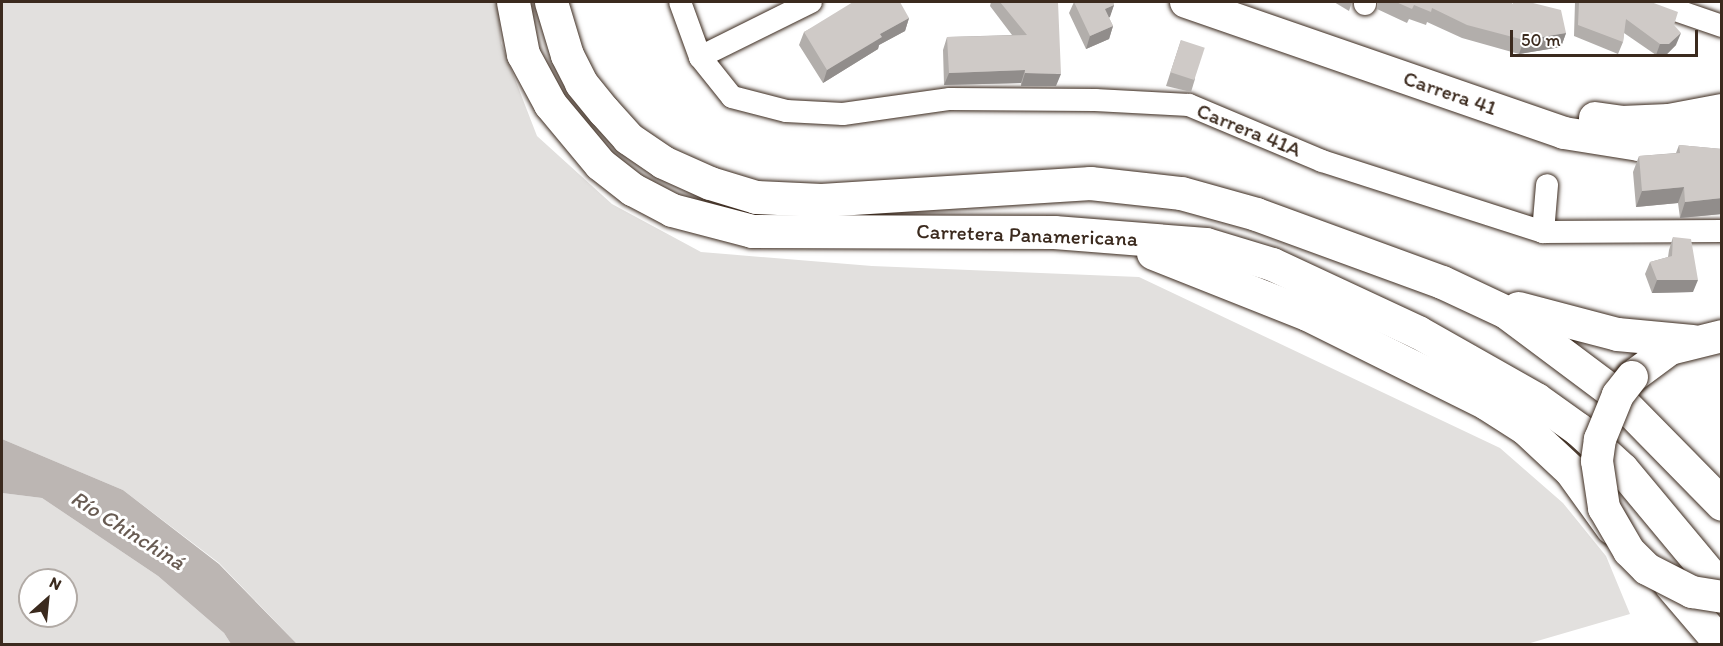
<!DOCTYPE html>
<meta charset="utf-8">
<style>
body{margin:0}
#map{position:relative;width:1723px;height:646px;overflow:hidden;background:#fff;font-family:Itim,sans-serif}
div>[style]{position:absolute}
.green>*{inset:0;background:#e2e0de}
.water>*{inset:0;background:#bcb6b3}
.roads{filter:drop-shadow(0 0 2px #3b2a1e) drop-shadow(0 0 2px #3b2a1e)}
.street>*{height:22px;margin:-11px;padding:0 11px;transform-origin:11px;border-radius:11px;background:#fff}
.secondary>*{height:32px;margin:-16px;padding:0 16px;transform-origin:16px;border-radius:16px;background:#fff}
.highway>*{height:33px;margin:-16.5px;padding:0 16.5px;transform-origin:16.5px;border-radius:16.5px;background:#fff}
.bridges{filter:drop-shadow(0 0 2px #3b2a1e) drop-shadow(0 0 2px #3b2a1e)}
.secondary-bridge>*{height:32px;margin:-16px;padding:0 16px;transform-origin:16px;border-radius:16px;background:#fff}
.wall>*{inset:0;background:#b2aeab}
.shaded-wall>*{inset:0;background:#918d8b}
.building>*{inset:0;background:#cfcac7;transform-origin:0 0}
span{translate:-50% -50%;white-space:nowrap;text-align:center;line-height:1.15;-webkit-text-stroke:6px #fff;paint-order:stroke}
.street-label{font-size:21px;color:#3b2a1e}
.water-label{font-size:22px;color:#685b52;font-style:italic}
.frame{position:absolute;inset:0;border:3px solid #3b2a1e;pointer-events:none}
.north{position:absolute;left:18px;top:568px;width:60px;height:60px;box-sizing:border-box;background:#fff;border:2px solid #b1aaa5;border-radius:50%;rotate:27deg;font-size:16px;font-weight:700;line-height:24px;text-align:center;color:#3b2a1e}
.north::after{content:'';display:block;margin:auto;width:21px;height:27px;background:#3b2a1e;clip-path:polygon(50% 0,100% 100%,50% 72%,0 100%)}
.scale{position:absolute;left:1510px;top:30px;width:188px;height:27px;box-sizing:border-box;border:3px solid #3b2a1e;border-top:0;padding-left:8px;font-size:18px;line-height:21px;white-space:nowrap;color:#3b2a1e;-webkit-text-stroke:4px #fff;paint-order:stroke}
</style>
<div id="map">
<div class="green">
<div style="clip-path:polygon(2px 2px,498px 2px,501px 43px,537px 136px,612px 204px,701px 252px,872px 266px,1139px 277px,1500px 448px,1563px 503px,1606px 556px,1630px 614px,1527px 644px,297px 644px,219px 563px,123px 490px,2px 439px)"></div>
<div style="clip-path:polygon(evenodd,2px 493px,42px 498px,158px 576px,224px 633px,231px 644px,2px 644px,2px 493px,30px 580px,66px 580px,66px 616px,30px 616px,30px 580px)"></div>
</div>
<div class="water">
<div style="clip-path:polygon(2px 439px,123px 490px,219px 564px,297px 644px,231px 644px,224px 633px,158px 576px,42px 498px,2px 493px)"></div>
</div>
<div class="roads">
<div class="street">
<div style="left:680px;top:2px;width:59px;rotate:70deg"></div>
<div style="left:700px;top:57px;width:51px;rotate:51.3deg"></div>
<div style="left:732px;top:97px;width:56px;rotate:14.5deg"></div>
<div style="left:786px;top:111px;width:57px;rotate:3deg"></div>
<div style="left:843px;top:114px;width:108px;rotate:-8deg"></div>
<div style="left:950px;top:99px;width:145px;rotate:0.4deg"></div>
<div style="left:1095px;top:100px;width:94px;rotate:3deg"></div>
<div style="left:1189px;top:105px;width:144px;rotate:22.8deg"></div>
<div style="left:1322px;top:161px;width:232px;rotate:17.8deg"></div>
<div style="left:1543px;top:232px;width:179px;rotate:-0.3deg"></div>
<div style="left:1652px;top:2px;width:74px;rotate:18.9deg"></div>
<div style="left:1365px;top:4px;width:2px;rotate:-90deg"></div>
<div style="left:700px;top:57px;width:124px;rotate:-26.4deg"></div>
<div style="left:1543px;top:232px;width:47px;rotate:-85.1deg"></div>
</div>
<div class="secondary">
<div style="left:1186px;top:2px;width:400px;rotate:19.1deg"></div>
<div style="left:1564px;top:133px;width:76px;rotate:9.1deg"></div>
<div style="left:1639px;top:145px;width:83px;rotate:-3.4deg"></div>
<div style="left:1595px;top:118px;width:27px;rotate:8deg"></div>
<div style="left:1622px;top:122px;width:47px;rotate:-2.4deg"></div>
<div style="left:1669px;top:120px;width:54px;rotate:-10.7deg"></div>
<div style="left:1632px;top:377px;width:47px;rotate:-36.4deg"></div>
<div style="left:1670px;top:349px;width:54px;rotate:-14deg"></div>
</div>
<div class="highway">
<div style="left:513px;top:2px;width:53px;rotate:79.1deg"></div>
<div style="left:523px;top:54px;width:57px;rotate:61.6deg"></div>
<div style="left:550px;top:104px;width:78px;rotate:50.2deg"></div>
<div style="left:600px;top:164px;width:41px;rotate:38deg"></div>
<div style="left:632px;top:189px;width:45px;rotate:27.7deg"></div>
<div style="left:672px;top:210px;width:83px;rotate:14.7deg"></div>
<div style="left:752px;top:231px;width:302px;rotate:0.2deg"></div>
<div style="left:1054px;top:232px;width:152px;rotate:4.5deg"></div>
<div style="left:1206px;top:244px;width:69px;rotate:16.9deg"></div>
<div style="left:1272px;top:264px;width:161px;rotate:25deg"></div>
<div style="left:1418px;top:332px;width:136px;rotate:29.6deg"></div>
<div style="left:1536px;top:399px;width:52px;rotate:35.5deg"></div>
<div style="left:1578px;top:429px;width:59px;rotate:42.3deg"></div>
<div style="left:1622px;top:469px;width:156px;rotate:50.2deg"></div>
<div style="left:551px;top:2px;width:55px;rotate:73.2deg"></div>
<div style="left:567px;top:55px;width:31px;rotate:63deg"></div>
<div style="left:581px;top:83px;width:36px;rotate:51deg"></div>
<div style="left:604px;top:111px;width:36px;rotate:48deg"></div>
<div style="left:628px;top:138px;width:42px;rotate:34.4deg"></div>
<div style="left:663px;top:162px;width:51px;rotate:24.1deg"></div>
<div style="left:710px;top:183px;width:48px;rotate:16.9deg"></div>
<div style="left:756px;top:197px;width:65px;rotate:2.6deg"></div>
<div style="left:821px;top:200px;width:270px;rotate:-3.6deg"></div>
<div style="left:1090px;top:183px;width:92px;rotate:6.3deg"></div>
<div style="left:1181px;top:193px;width:78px;rotate:15.6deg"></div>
<div style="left:1256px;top:214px;width:198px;rotate:20.1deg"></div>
<div style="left:1442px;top:282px;width:71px;rotate:25.1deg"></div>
<div style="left:1506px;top:312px;width:129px;rotate:36.8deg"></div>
<div style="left:1609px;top:389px;width:161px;rotate:45.5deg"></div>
<div style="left:1153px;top:253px;width:166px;rotate:21.6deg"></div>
<div style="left:1307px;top:314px;width:200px;rotate:26.4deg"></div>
<div style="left:1486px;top:403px;width:46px;rotate:32.7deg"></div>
<div style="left:1525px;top:428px;width:63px;rotate:43.1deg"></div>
<div style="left:1571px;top:471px;width:70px;rotate:54.3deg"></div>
<div style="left:1518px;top:308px;width:102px;rotate:14.7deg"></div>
<div style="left:1617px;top:334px;width:75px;rotate:5.3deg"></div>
<div style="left:1670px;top:584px;width:79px;rotate:49.6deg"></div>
</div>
</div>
<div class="bridges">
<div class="secondary-bridge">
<div style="left:1632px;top:377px;width:23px;rotate:128deg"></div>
<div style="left:1618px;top:395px;width:48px;rotate:112.2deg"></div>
<div style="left:1600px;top:439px;width:22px;rotate:98deg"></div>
<div style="left:1597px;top:461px;width:48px;rotate:81.5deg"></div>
<div style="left:1604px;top:508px;width:50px;rotate:59.8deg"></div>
<div style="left:1629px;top:551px;width:25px;rotate:45deg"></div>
<div style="left:1647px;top:569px;width:51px;rotate:27.1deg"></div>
<div style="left:1692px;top:592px;width:30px;rotate:9deg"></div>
</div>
</div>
<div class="wall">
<div style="clip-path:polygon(991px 2px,1058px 2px,1056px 86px,1021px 86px,1021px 83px,944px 85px,943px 50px,947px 37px,1012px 35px,990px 6px)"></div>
<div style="clip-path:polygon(1074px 2px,1113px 2px,1114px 5px,1109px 18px,1113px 26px,1109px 39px,1086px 49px,1069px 13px)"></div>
<div style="clip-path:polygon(1334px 2px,1352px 2px,1349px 11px)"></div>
<div style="clip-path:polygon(1377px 2px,1509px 2px,1566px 33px,1561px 47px,1519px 54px,1462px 38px,1427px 22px,1426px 25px,1409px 19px,1407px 23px,1377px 9px)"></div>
<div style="clip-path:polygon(1575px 2px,1651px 2px,1674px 25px,1676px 45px,1665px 56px,1656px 55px,1624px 33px,1623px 42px,1618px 54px,1574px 36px)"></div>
<div style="clip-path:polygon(860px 3px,909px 18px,905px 31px,879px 45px,878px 49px,823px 83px,799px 45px,804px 32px)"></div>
<div style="clip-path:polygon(1181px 40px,1195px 79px,1191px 92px,1166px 86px)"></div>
<div style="clip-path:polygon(1679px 145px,1722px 149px,1722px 214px,1680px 218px,1678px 203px,1636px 207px,1633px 172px,1639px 156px,1676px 153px)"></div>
<div style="clip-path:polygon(1673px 237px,1693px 292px,1652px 293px,1645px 274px,1650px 262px,1668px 257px,1669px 250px)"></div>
</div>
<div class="shaded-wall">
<div style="clip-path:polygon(1114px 5px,1110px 17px,1101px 22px,1105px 9px)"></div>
<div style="clip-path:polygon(909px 18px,905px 31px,879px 45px,878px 49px,823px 83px,827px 70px,880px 34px)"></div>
<div style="clip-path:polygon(1113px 26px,1109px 39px,1086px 49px,1090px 36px)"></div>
<div style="clip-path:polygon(1566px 33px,1561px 47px,1519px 54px,1524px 40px)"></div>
<div style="clip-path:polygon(1681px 33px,1676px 45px,1665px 56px,1656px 55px,1660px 44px)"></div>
<div style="clip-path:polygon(1025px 70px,1021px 83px,944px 85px,949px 73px)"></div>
<div style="clip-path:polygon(1025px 73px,1061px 74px,1056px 86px,1021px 86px)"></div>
<div style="clip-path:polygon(1684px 187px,1678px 203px,1636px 207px,1642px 191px)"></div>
<div style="clip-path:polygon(1722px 198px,1722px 214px,1680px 218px,1685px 202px)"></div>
<div style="clip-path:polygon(1657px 280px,1698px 280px,1693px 292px,1652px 293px)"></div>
</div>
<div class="building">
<div style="clip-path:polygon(853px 2px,859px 2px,860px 3px,863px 2px,900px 2px,909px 18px,880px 34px,882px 37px,827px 70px,804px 32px)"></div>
<div style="clip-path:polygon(1000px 2px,1058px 2px,1061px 74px,1025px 73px,1025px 70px,949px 73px,947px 37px,1027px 35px)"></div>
<div style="clip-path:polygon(1074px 2px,1113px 2px,1114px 5px,1105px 9px,1113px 26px,1090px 36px)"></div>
<div style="clip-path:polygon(1396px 2px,1509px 2px,1513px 4px,1513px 2px,1529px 2px,1561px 10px,1566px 33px,1524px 40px,1467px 25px,1432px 8px,1431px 12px,1414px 5px,1412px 9px)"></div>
<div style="clip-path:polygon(1579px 2px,1651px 2px,1678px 12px,1674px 25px,1681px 33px,1669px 44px,1660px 44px,1626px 19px,1623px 42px,1578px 25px)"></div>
<div style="left:1181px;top:40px;width:25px;height:34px;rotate:18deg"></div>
<div style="clip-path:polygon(1679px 145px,1722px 149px,1722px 198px,1685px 202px,1684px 187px,1642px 191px,1639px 156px,1680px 153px)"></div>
<div style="clip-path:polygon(1673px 237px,1691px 239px,1698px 280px,1657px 280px,1650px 262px,1672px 256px)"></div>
</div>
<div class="street-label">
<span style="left:1450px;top:93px;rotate:19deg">Carrera 41</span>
<span style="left:1249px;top:130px;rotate:22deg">Carrera 41A</span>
<span style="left:1027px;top:235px;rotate:2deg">Carretera Panamericana</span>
</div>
<div class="water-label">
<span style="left:128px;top:530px;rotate:32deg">Río Chinchiná</span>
</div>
<div class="frame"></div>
<div class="north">N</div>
<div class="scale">50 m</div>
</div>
